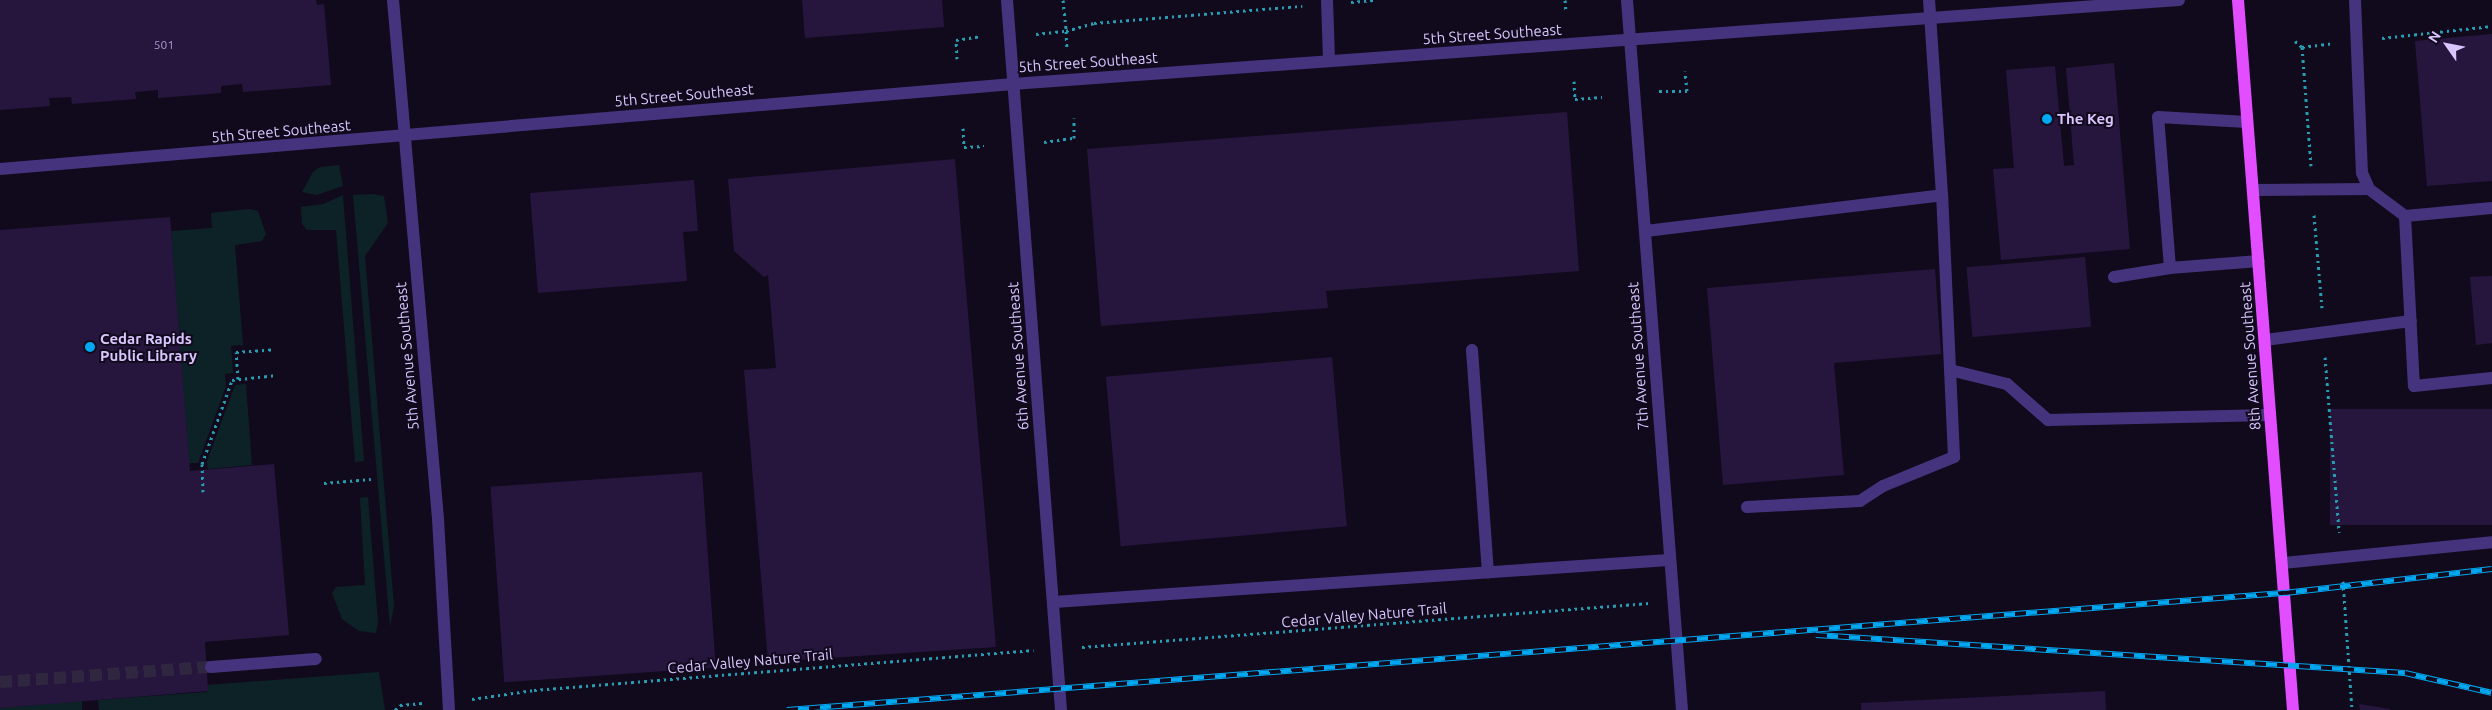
<!DOCTYPE html>
<style>
body{margin:0}
#map{position:relative;width:2492px;height:710px;overflow:hidden;background:#110a1d;font-family:Ubuntu,sans-serif}
div>[style]{position:absolute}
.green>*{inset:0;background:#0d2227}
.building>*{inset:0;background:#26163e;transform-origin:0 0}
.minor-tunnel>*{height:12px;margin-top:-6px;transform-origin:0;background:repeating-linear-gradient(90deg,#2f263f 0 12px,transparent 0 18px)}
.path>*{height:3px;margin-top:-1.5px;transform-origin:0;background:repeating-linear-gradient(90deg,#279db2 0 2.5px,transparent 0 6.5px)}
.minor>*{height:12px;margin:-6px;padding:0 6px;transform-origin:6px;border-radius:6px;background:#46337e}
.major>*{height:12px;margin:-6px;padding:0 6px;transform-origin:6px;border-radius:6px;background:#e14dff}
.rail>*{height:5.5px;margin-top:-2.75px;transform-origin:0;background:repeating-linear-gradient(90deg,#110a1d 0 11px,#00a7f1 0 22px);box-sizing:border-box;border-block:1px solid #00a7f1}
.dots>*{width:14px;height:14px;translate:-50% -50%;box-sizing:border-box;border:2px solid #110a1d;border-radius:50%}
span{translate:-50% -50%;white-space:nowrap;text-align:center;line-height:1.15;-webkit-text-stroke:4px #110a1d;paint-order:stroke}
.number-label{font-size:12px;color:#ac9acf}
.number-label span{-webkit-text-stroke-width:0}
.street-label{font-size:15px;color:#d9c6ff}
.poi-label{font-size:15px;color:#d9c6ff;font-weight:700}
.left{translate:0 -50%;text-align:left}
.north{position:absolute;left:2422px;top:20px;width:50px;height:50px;-webkit-text-stroke:4px #110a1d;paint-order:stroke;rotate:303deg;font-size:14px;font-weight:700;line-height:20px;text-align:center;color:#d9c6ff}
.north::after{content:'';display:block;margin:auto;width:18px;height:22px;background:#d9c6ff;clip-path:polygon(50% 0,100% 100%,50% 72%,0 100%)}
</style>
<div id="map">
<div class="green">
<div style="clip-path:polygon(339px 165px,343px 186px,316px 195px,302px 192px,313px 172px,320px 167px)"></div>
<div style="clip-path:polygon(372px 194px,384px 196px,388px 223px,365px 256px,394px 606px,390px 627px,353px 195px)"></div>
<div style="clip-path:polygon(343px 195px,364px 461px,355px 462px,336px 230px,307px 230px,302px 224px,301px 207px,323px 204px)"></div>
<div style="clip-path:polygon(249px 209px,258px 211px,266px 234px,262px 241px,235px 245px,243px 345px,231px 346px,233px 373px,225px 374px,226px 386px,198px 463px,189px 463px,171px 231px,212px 228px,211px 213px)"></div>
<div style="clip-path:polygon(246px 384px,252px 465px,208px 469px,207px 461px,235px 385px)"></div>
<div style="clip-path:polygon(368px 497px,378px 622px,376px 633px,359px 631px,342px 619px,332px 593px,336px 587px,365px 585px,360px 498px)"></div>
<div style="clip-path:polygon(379px 672px,385px 710px,99px 710px,98px 700px,207px 692px,207px 685px)"></div>
<div style="clip-path:polygon(82px 701px,82px 710px,0 710px,0 708px)"></div>
</div>
<div class="building">
<div style="clip-path:polygon(0 0,316px 0,317px 5px,324px 4px,331px 85px,243px 92px,242px 84px,221px 86px,221px 93px,158px 98px,158px 90px,135px 92px,136px 99px,72px 104px,71px 97px,49px 98px,50px 106px,0 110px)"></div>
<div style="clip-path:polygon(802px 0,942px 0,944px 27px,805px 38px)"></div>
<div style="clip-path:polygon(2492px 34px,2492px 181px,2427px 186px,2415px 41px)"></div>
<div style="clip-path:polygon(2114px 63px,2130px 249px,2001px 260px,1993px 169px,2014px 168px,2006px 70px,2055px 66px,2064px 166px,2074px 165px,2066px 68px)"></div>
<div style="clip-path:polygon(1567px 112px,1579px 271px,1326px 291px,1328px 308px,1101px 326px,1087px 149px)"></div>
<div style="clip-path:polygon(955px 159px,996px 647px,768px 662px,744px 370px,776px 368px,768px 275px,764px 277px,734px 251px,728px 179px)"></div>
<div style="clip-path:polygon(694px 180px,698px 231px,683px 232px,687px 281px,538px 293px,530px 193px)"></div>
<div style="clip-path:polygon(170px 217px,190px 471px,274px 464px,289px 635px,205px 642px,208px 691px,0 708px,0 230px)"></div>
<div style="left:2085px;top:257px;width:70px;height:119px;rotate:85deg"></div>
<div style="clip-path:polygon(1935px 269px,1941px 354px,1834px 363px,1844px 475px,1723px 485px,1707px 288px)"></div>
<div style="clip-path:polygon(2492px 276px,2492px 343px,2476px 345px,2470px 277px)"></div>
<div style="left:1332px;top:357px;width:170px;height:227px;rotate:85deg"></div>
<div style="left:2492px;top:409px;width:116px;height:162px;rotate:90deg"></div>
<div style="left:702px;top:472px;width:196px;height:212px;rotate:86deg"></div>
<div style="clip-path:polygon(2105px 691px,2106px 710px,1861px 710px,1861px 703px)"></div>
<div style="clip-path:polygon(2359px 704px,2390px 709px,2390px 710px,2360px 710px)"></div>
</div>
<div class="minor-tunnel">
<div style="left:0;top:682px;width:212px;rotate:-4.1deg"></div>
</div>
<div class="path">
<div style="left:1063px;top:0;width:31px;rotate:84deg"></div>
<div style="left:1066px;top:31px;width:29px;rotate:-16deg"></div>
<div style="left:1094px;top:23px;width:209px;rotate:-4.7deg"></div>
<div style="left:1565px;top:0;width:12px;rotate:85deg"></div>
<div style="left:1351px;top:2px;width:23px;rotate:-5deg"></div>
<div style="left:1036px;top:34px;width:30px;rotate:-6deg"></div>
<div style="left:1066px;top:31px;width:17px;rotate:87deg"></div>
<div style="left:2382px;top:38px;width:111px;rotate:-6.2deg"></div>
<div style="left:2295px;top:41px;width:9px;rotate:41deg"></div>
<div style="left:957px;top:59px;width:19px;rotate:-93deg"></div>
<div style="left:956px;top:40px;width:26px;rotate:-9deg"></div>
<div style="left:1574px;top:81px;width:18px;rotate:87deg"></div>
<div style="left:1575px;top:99px;width:27px;rotate:-4deg"></div>
<div style="left:1659px;top:91px;width:28px"></div>
<div style="left:1687px;top:91px;width:20px;rotate:-96deg"></div>
<div style="left:963px;top:128px;width:19px;rotate:87deg"></div>
<div style="left:964px;top:147px;width:20px;rotate:-3deg"></div>
<div style="left:1044px;top:142px;width:30px;rotate:-8deg"></div>
<div style="left:1074px;top:138px;width:20px;rotate:-90deg"></div>
<div style="left:2311px;top:166px;width:119px;rotate:-94.3deg"></div>
<div style="left:2302px;top:47px;width:31px;rotate:-7deg"></div>
<div style="left:2314px;top:215px;width:93px;rotate:85.1deg"></div>
<div style="left:2325px;top:357px;width:176px;rotate:85.4deg"></div>
<div style="left:238px;top:379px;width:27px;rotate:-94deg"></div>
<div style="left:236px;top:352px;width:39px;rotate:-4deg"></div>
<div style="left:324px;top:483px;width:47px;rotate:-4.9deg"></div>
<div style="left:203px;top:492px;width:28px;rotate:-92deg"></div>
<div style="left:202px;top:464px;width:89px;rotate:-70.3deg"></div>
<div style="left:232px;top:380px;width:45px;rotate:-6.3deg"></div>
<div style="left:2343px;top:581px;width:129px;rotate:86deg"></div>
<div style="left:1082px;top:647px;width:569px;rotate:-4.44deg"></div>
<div style="left:472px;top:699px;width:63px;rotate:-8.3deg"></div>
<div style="left:534px;top:690px;width:501px;rotate:-4.58deg"></div>
<div style="left:395px;top:710px;width:7px;rotate:-45deg"></div>
<div style="left:400px;top:705px;width:23px;rotate:-5deg"></div>
</div>
<div class="minor">
<div style="left:393px;top:0;width:521px;rotate:85.04deg"></div>
<div style="left:438px;top:519px;width:191px;rotate:86.7deg"></div>
<div style="left:1007px;top:0;width:712px;rotate:85.65deg"></div>
<div style="left:1327px;top:0;width:61px;rotate:88.1deg"></div>
<div style="left:1627px;top:0;width:712px;rotate:85.57deg"></div>
<div style="left:2355px;top:0;width:173px;rotate:87.7deg"></div>
<div style="left:2362px;top:173px;width:17px;rotate:66deg"></div>
<div style="left:2369px;top:189px;width:45px;rotate:36.9deg"></div>
<div style="left:0;top:169px;width:1017px;rotate:-4.8deg"></div>
<div style="left:1013px;top:84px;width:1169px;rotate:-4.12deg"></div>
<div style="left:2253px;top:190px;width:116px;rotate:-0.5deg"></div>
<div style="left:2492px;top:208px;width:87px;rotate:174.7deg"></div>
<div style="left:2405px;top:216px;width:170px;rotate:87deg"></div>
<div style="left:2414px;top:386px;width:78px;rotate:-5.9deg"></div>
<div style="left:1646px;top:231px;width:298px;rotate:-6.9deg"></div>
<div style="left:1942px;top:195px;width:195px;rotate:-93.8deg"></div>
<div style="left:2170px;top:268px;width:151px;rotate:-94.5deg"></div>
<div style="left:2158px;top:117px;width:89px;rotate:3.2deg"></div>
<div style="left:2114px;top:277px;width:57px;rotate:-9.1deg"></div>
<div style="left:2170px;top:268px;width:89px;rotate:-4.5deg"></div>
<div style="left:2265px;top:340px;width:147px;rotate:-7.4deg"></div>
<div style="left:1472px;top:350px;width:223px;rotate:85.9deg"></div>
<div style="left:1950px;top:370px;width:59px;rotate:13.8deg"></div>
<div style="left:2007px;top:384px;width:55px;rotate:41.3deg"></div>
<div style="left:2048px;top:420px;width:222px;rotate:-1.3deg"></div>
<div style="left:1747px;top:507px;width:113px;rotate:-3deg"></div>
<div style="left:1860px;top:501px;width:27px;rotate:-33deg"></div>
<div style="left:1883px;top:486px;width:77px;rotate:-22.2deg"></div>
<div style="left:1954px;top:457px;width:262px;rotate:-92.6deg"></div>
<div style="left:2283px;top:563px;width:210px;rotate:-5.7deg"></div>
<div style="left:1054px;top:602px;width:616px;rotate:-3.91deg"></div>
<div style="left:211px;top:667px;width:105px;rotate:-4.4deg"></div>
</div>
<div class="major">
<div style="left:2238px;top:0;width:712px;rotate:85.57deg"></div>
</div>
<div class="rail">
<div style="left:1816px;top:635px;width:590px;rotate:3.69deg"></div>
<div style="left:2405px;top:673px;width:89px;rotate:12.9deg"></div>
<div style="left:787px;top:710px;width:1503px;rotate:-4.47deg"></div>
<div style="left:2285px;top:593px;width:208px;rotate:-6.6deg"></div>
</div>
<div class="dots">
<div style="left:2047px;top:119px;background:#00a7f1"></div>
<div style="left:90px;top:347px;background:#00a7f1"></div>
</div>
<div class="number-label">
<span style="left:164px;top:45px">501</span>
</div>
<div class="street-label">
<span style="left:1492px;top:34px;rotate:-4deg">5th Street Southeast</span>
<span style="left:1088px;top:62px;rotate:-4deg">5th Street Southeast</span>
<span style="left:684px;top:95px;rotate:-5deg">5th Street Southeast</span>
<span style="left:281px;top:131px;rotate:-5deg">5th Street Southeast</span>
<span style="left:407px;top:356px;rotate:-95deg">5th Avenue Southeast</span>
<span style="left:1018px;top:356px;rotate:-94deg">6th Avenue Southeast</span>
<span style="left:1638px;top:356px;rotate:-94deg">7th Avenue Southeast</span>
<span style="left:2250px;top:356px;rotate:-94deg">8th Avenue Southeast</span>
<span style="left:1364px;top:615px;rotate:-5deg">Cedar Valley Nature Trail</span>
<span style="left:750px;top:661px;rotate:-5deg">Cedar Valley Nature Trail</span>
</div>
<div class="poi-label">
<span class="left" style="left:2057px;top:119px">The Keg</span>
<span class="left" style="left:100px;top:347px">Cedar Rapids<br>Public Library</span>
</div>
<div class="north">N</div>
</div>
